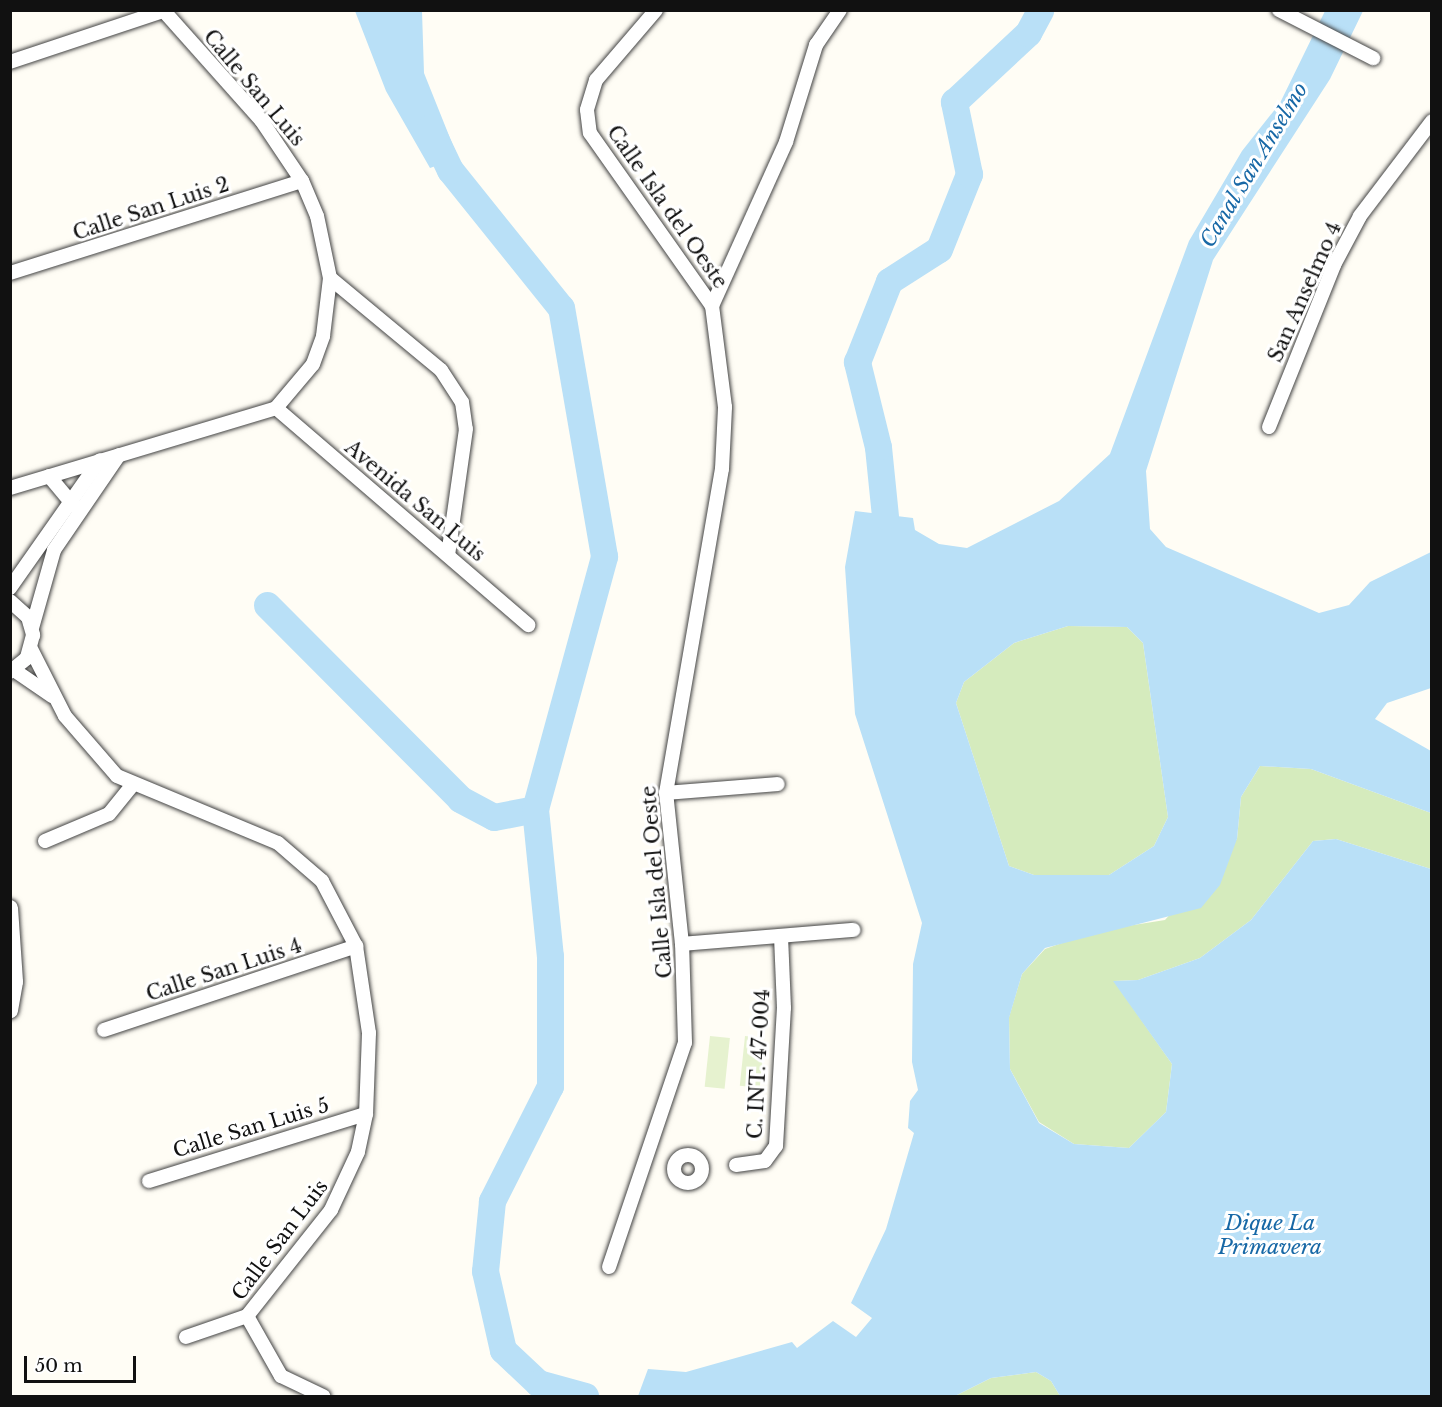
<!DOCTYPE html>
<style>
body{margin:0}
#map{position:relative;width:1442px;height:1407px;overflow:hidden;background:#fffdf5;font-family:"Libre Baskerville",serif}
div>[style]{position:absolute}
.green>*{inset:0;background:#d5ebbd}
.pitch>*{inset:0;background:#e6f2cf;transform-origin:0 0}
.water>*{inset:0;background:#b9e0f7}
.river>*{height:27px;margin:-13.5px;padding:0 13.5px;transform-origin:13.5px;border-radius:13.5px;background:#b9e0f7}
.roads{filter:drop-shadow(0 0 2px #444) drop-shadow(0 0 2px #444)}
.minor>*{height:14px;margin:-7px;padding:0 7px;transform-origin:7px;border-radius:7px;background:#fff}
.minor>.ring{margin:-7px;padding:0;box-sizing:content-box;background:none;border:14px solid #fff;border-radius:50%}
.tertiary>*{height:16px;margin:-8px;padding:0 8px;transform-origin:8px;border-radius:8px;background:#fff}
span{translate:-50% -50%;white-space:nowrap;text-align:center;line-height:1.15;-webkit-text-stroke:6px #fff;paint-order:stroke}
.street-label{font-size:20px;color:#111}
.water-label{font-size:21px;color:#1768a6;font-style:italic}
.frame{position:absolute;inset:0;border:12px solid #111;pointer-events:none}
.scale{position:absolute;left:24px;top:1356px;width:112px;height:27px;box-sizing:border-box;border:3px solid #111;border-top:0;padding-left:8px;font-size:18px;line-height:21px;white-space:nowrap;color:#111;-webkit-text-stroke:4px #fff;paint-order:stroke}
</style>
<div id="map">
<div class="green">
<div style="clip-path:polygon(1068px 626px,1127px 627px,1143px 643px,1168px 817px,1154px 846px,1109px 875px,1034px 875px,1009px 866px,956px 703px,964px 682px,1014px 643px)"></div>
<div style="clip-path:polygon(1260px 766px,1311px 769px,1431px 813px,1431px 869px,1336px 839px,1313px 841px,1251px 920px,1200px 958px,1138px 980px,1114px 981px,1172px 1064px,1166px 1112px,1129px 1148px,1074px 1144px,1039px 1122px,1010px 1069px,1009px 1017px,1022px 974px,1045px 949px,1096px 931px,1165px 920px,1237px 839px,1241px 797px)"></div>
<div style="clip-path:polygon(1036px 1372px,1051px 1381px,1060px 1396px,955px 1396px,991px 1378px)"></div>
</div>
<div class="pitch">
<div style="left:710px;top:1036px;width:20px;height:51px;rotate:6deg"></div>
<div style="left:745px;top:1036px;width:20px;height:50px;rotate:6deg"></div>
</div>
<div class="water">
<div style="clip-path:polygon(355px 11px,422px 11px,424px 73px,458px 158px,430px 168px,386px 91px)"></div>
<div style="clip-path:polygon(evenodd,1325px 11px,1363px 11px,1330px 79px,1213px 260px,1146px 471px,1150px 529px,1166px 547px,1319px 613px,1349px 605px,1370px 582px,1431px 552px,1431px 688px,1387px 703px,1375px 719px,1431px 751px,1431px 813px,1311px 769px,1260px 766px,1241px 797px,1237px 839px,1220px 885px,1201px 908px,1045px 948px,1022px 974px,1009px 1018px,1010px 1069px,1039px 1123px,1074px 1144px,1129px 1148px,1166px 1112px,1172px 1064px,1113px 981px,1138px 980px,1200px 958px,1251px 920px,1313px 841px,1336px 839px,1431px 869px,1431px 1396px,1060px 1396px,1051px 1381px,1036px 1372px,991px 1378px,955px 1396px,638px 1396px,648px 1369px,686px 1372px,792px 1342px,797px 1348px,833px 1321px,856px 1337px,872px 1318px,851px 1303px,886px 1229px,914px 1133px,908px 1128px,910px 1101px,918px 1090px,912px 1062px,913px 964px,922px 923px,855px 714px,845px 567px,855px 511px,913px 518px,915px 530px,939px 544px,967px 548px,1059px 501px,1110px 454px,1189px 241px,1242px 151px,1280px 103px,1325px 11px,1068px 626px,1127px 627px,1143px 643px,1168px 817px,1154px 846px,1109px 875px,1034px 875px,1009px 866px,956px 703px,964px 682px,1014px 643px,1068px 626px)"></div>
</div>
<div class="river">
<div style="left:885px;top:516px;width:69px;rotate:-95.8deg"></div>
<div style="left:878px;top:447px;width:88px;rotate:-103.9deg"></div>
<div style="left:857px;top:362px;width:87px;rotate:-68.4deg"></div>
<div style="left:889px;top:281px;width:59px;rotate:-32.6deg"></div>
<div style="left:939px;top:249px;width:81px;rotate:-68.2deg"></div>
<div style="left:969px;top:174px;width:74px;rotate:-101.8deg"></div>
<div style="left:954px;top:102px;width:101px;rotate:-43deg"></div>
<div style="left:1028px;top:33px;width:26px;rotate:-62deg"></div>
<div style="left:267px;top:605px;width:274px;rotate:45.1deg"></div>
<div style="left:460px;top:799px;width:38px;rotate:28deg"></div>
<div style="left:494px;top:817px;width:42px;rotate:-11deg"></div>
<div style="left:535px;top:809px;width:262px;rotate:-74.7deg"></div>
<div style="left:604px;top:556px;width:252px;rotate:-99.8deg"></div>
<div style="left:561px;top:308px;width:177px;rotate:-128.8deg"></div>
<div style="left:450px;top:170px;width:47px;rotate:-115.5deg"></div>
<div style="left:535px;top:809px;width:148px;rotate:84.2deg"></div>
<div style="left:550px;top:956px;width:130px;rotate:90deg"></div>
<div style="left:550px;top:1086px;width:129px;rotate:116.8deg"></div>
<div style="left:492px;top:1201px;width:70px;rotate:95.7deg"></div>
<div style="left:485px;top:1271px;width:81px;rotate:77.2deg"></div>
<div style="left:503px;top:1350px;width:48px;rotate:43.3deg"></div>
<div style="left:538px;top:1383px;width:49px;rotate:15.5deg"></div>
</div>
<div class="roads">
<div class="minor">
<div style="left:656px;top:10px;width:92px;rotate:130.6deg"></div>
<div style="left:596px;top:80px;width:31px;rotate:107deg"></div>
<div style="left:587px;top:110px;width:23px;rotate:83deg"></div>
<div style="left:590px;top:133px;width:212px;rotate:54.8deg"></div>
<div style="left:1279px;top:10px;width:106px;rotate:27.1deg"></div>
<div style="left:10px;top:62px;width:161px;rotate:-18.4deg"></div>
<div style="left:10px;top:273px;width:306px;rotate:-17.5deg"></div>
<div style="left:330px;top:278px;width:144px;rotate:39.7deg"></div>
<div style="left:441px;top:370px;width:38px;rotate:57deg"></div>
<div style="left:462px;top:402px;width:27px;rotate:82deg"></div>
<div style="left:466px;top:429px;width:127px;rotate:98.1deg"></div>
<div style="left:276px;top:408px;width:333px;rotate:40.7deg"></div>
<div style="left:1269px;top:427px;width:175px;rotate:-68.1deg"></div>
<div style="left:1334px;top:265px;width:55px;rotate:-62deg"></div>
<div style="left:1360px;top:216px;width:119px;rotate:-52.8deg"></div>
<div style="left:49px;top:476px;width:39px;rotate:50deg"></div>
<div style="left:10px;top:488px;width:278px;rotate:-16.7deg"></div>
<div style="left:276px;top:408px;width:57px;rotate:-49.9deg"></div>
<div style="left:313px;top:364px;width:30px;rotate:-70deg"></div>
<div style="left:323px;top:336px;width:58px;rotate:-83.1deg"></div>
<div style="left:330px;top:278px;width:63px;rotate:-101.8deg"></div>
<div style="left:317px;top:216px;width:38px;rotate:-113deg"></div>
<div style="left:302px;top:181px;width:73px;rotate:-123.9deg"></div>
<div style="left:261px;top:120px;width:147px;rotate:-131.7deg"></div>
<div style="left:10px;top:588px;width:156px;rotate:-54.9deg"></div>
<div style="left:10px;top:601px;width:24px;rotate:42deg"></div>
<div style="left:28px;top:617px;width:19px;rotate:74deg"></div>
<div style="left:33px;top:635px;width:24px;rotate:105deg"></div>
<div style="left:27px;top:658px;width:22px;rotate:141deg"></div>
<div style="left:32px;top:628px;width:81px;rotate:-74.2deg"></div>
<div style="left:54px;top:550px;width:115px;rotate:-55.6deg"></div>
<div style="left:31px;top:649px;width:75px;rotate:63.1deg"></div>
<div style="left:65px;top:716px;width:79px;rotate:49.1deg"></div>
<div style="left:117px;top:776px;width:174px;rotate:22.6deg"></div>
<div style="left:278px;top:843px;width:58px;rotate:40.8deg"></div>
<div style="left:322px;top:881px;width:73px;rotate:62.4deg"></div>
<div style="left:356px;top:946px;width:88px;rotate:81.5deg"></div>
<div style="left:369px;top:1033px;width:81px;rotate:92.1deg"></div>
<div style="left:366px;top:1114px;width:39px;rotate:102deg"></div>
<div style="left:358px;top:1152px;width:64px;rotate:115deg"></div>
<div style="left:331px;top:1210px;width:135px;rotate:128.4deg"></div>
<div style="left:247px;top:1316px;width:69px;rotate:60.5deg"></div>
<div style="left:281px;top:1376px;width:47px;rotate:25.5deg"></div>
<div style="left:14px;top:670px;width:46px;rotate:34.4deg"></div>
<div style="left:666px;top:793px;width:112px;rotate:-4.6deg"></div>
<div style="left:45px;top:841px;width:69px;rotate:-22.9deg"></div>
<div style="left:109px;top:814px;width:36px;rotate:-51deg"></div>
<div style="left:682px;top:944px;width:172px;rotate:-4.7deg"></div>
<div style="left:104px;top:1030px;width:266px;rotate:-18.4deg"></div>
<div class="ring" style="left:674px;top:1155px;width:14px;height:14px"></div>
<div style="left:736px;top:1165px;width:29px;rotate:-8deg"></div>
<div style="left:765px;top:1161px;width:19px;rotate:-54deg"></div>
<div style="left:776px;top:1146px;width:138px;rotate:-86.7deg"></div>
<div style="left:784px;top:1008px;width:71px;rotate:-92.4deg"></div>
<div style="left:149px;top:1181px;width:227px;rotate:-17.2deg"></div>
<div style="left:609px;top:1267px;width:237px;rotate:-71.3deg"></div>
<div style="left:685px;top:1043px;width:99px;rotate:-91.7deg"></div>
<div style="left:682px;top:944px;width:152px;rotate:-96deg"></div>
<div style="left:666px;top:793px;width:329px;rotate:-80.2deg"></div>
<div style="left:722px;top:469px;width:62px;rotate:-87.2deg"></div>
<div style="left:725px;top:407px;width:102px;rotate:-97.3deg"></div>
<div style="left:712px;top:306px;width:180px;rotate:-65.7deg"></div>
<div style="left:786px;top:142px;width:102px;rotate:-72.8deg"></div>
<div style="left:816px;top:45px;width:42px;rotate:-55.6deg"></div>
<div style="left:186px;top:1337px;width:65px;rotate:-19deg"></div>
</div>
<div class="tertiary">
<div style="left:10px;top:908px;width:74px;rotate:86.1deg"></div>
<div style="left:15px;top:982px;width:29px;rotate:100deg"></div>
</div>
</div>
<div class="street-label">
<span style="left:254px;top:88px;rotate:50deg">Calle San Luis</span>
<span style="left:667px;top:207px;rotate:55deg">Calle Isla del Oeste</span>
<span style="left:151px;top:209px;rotate:-18deg">Calle San Luis 2</span>
<span style="left:1305px;top:292px;rotate:-66deg">San Anselmo 4</span>
<span style="left:415px;top:501px;rotate:40deg">Avenida San Luis</span>
<span style="left:657px;top:882px;rotate:-95deg">Calle Isla del Oeste</span>
<span style="left:224px;top:970px;rotate:-18deg">Calle San Luis 4</span>
<span style="left:759px;top:1064px;rotate:-87deg">C. INT. 47-004</span>
<span style="left:251px;top:1128px;rotate:-17deg">Calle San Luis 5</span>
<span style="left:280px;top:1240px;rotate:-53deg">Calle San Luis</span>
</div>
<div class="water-label">
<span style="left:1254px;top:165px;rotate:-59deg">Canal San Anselmo</span>
<span style="left:1270px;top:1235px">Dique La<br>Primavera</span>
</div>
<div class="frame"></div>
<div class="scale">50 m</div>
</div>
